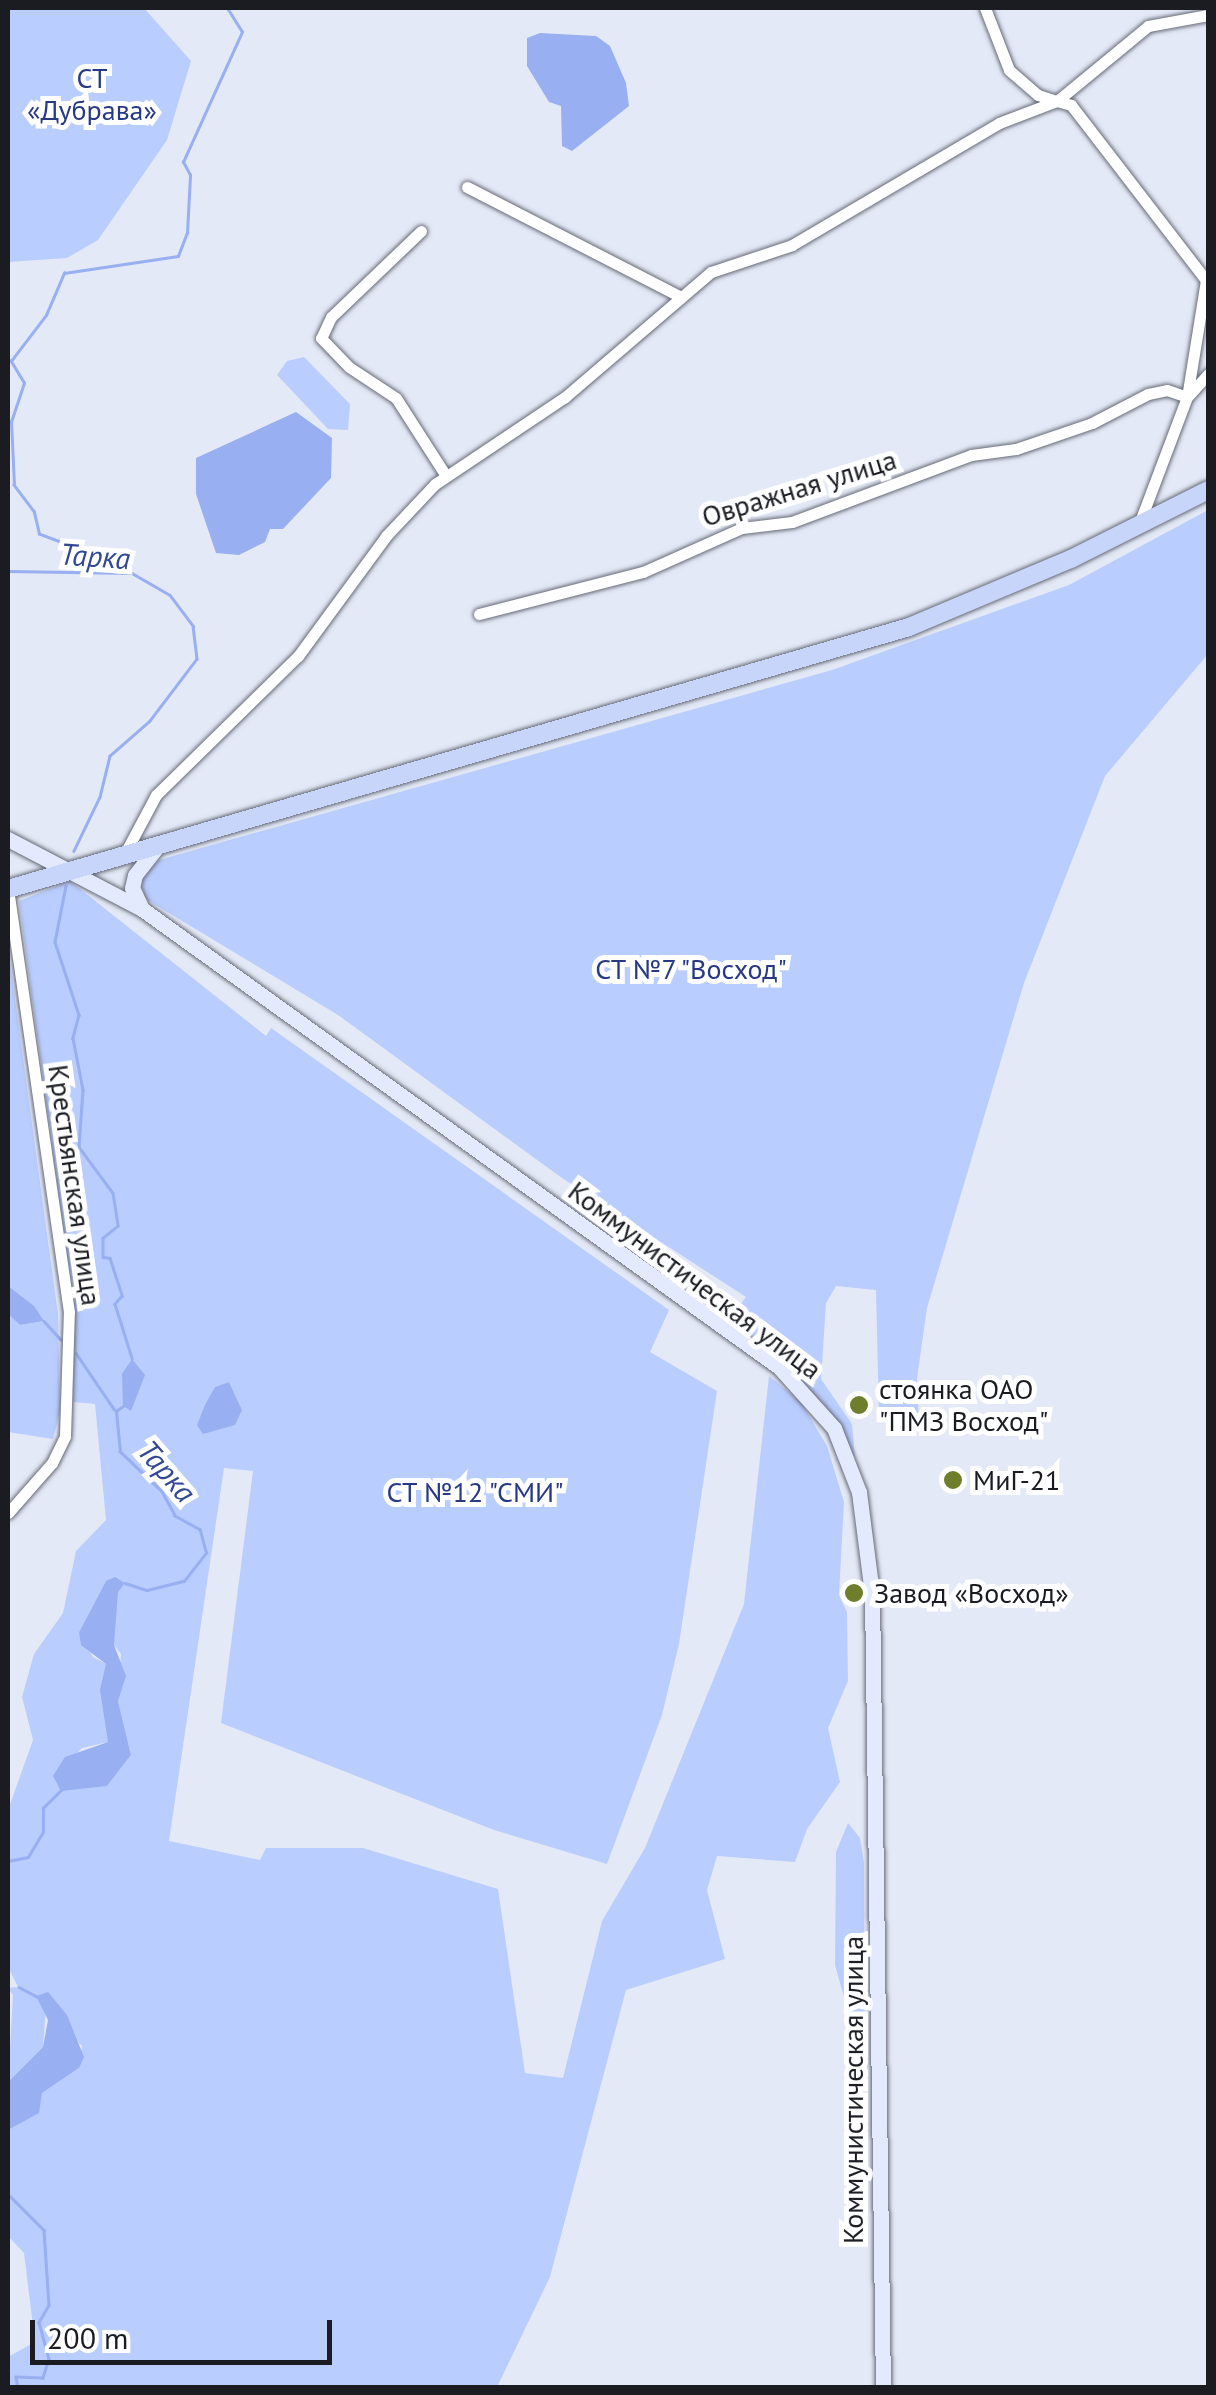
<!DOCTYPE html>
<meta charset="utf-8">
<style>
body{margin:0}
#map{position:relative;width:1216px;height:2395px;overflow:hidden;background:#e4e9f7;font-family:"PT Sans",sans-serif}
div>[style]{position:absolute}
.green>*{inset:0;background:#bacdff}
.water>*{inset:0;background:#98aff1}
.stream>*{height:2.5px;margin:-1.25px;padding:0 1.25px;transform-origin:1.25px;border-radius:1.25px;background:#98aff1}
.roads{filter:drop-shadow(0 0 2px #666a76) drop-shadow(0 0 2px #666a76)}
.street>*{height:11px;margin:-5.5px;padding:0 5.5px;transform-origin:5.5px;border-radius:5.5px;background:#fff}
.secondary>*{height:15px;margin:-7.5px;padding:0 7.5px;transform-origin:7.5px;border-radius:7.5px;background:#e3eafd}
.primary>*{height:18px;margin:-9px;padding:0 9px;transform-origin:9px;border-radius:9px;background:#c8d5fa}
.dots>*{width:28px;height:28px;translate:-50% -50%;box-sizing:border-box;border:5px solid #fff;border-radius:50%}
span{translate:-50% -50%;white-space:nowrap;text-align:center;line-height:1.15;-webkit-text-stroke:10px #fff;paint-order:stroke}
.park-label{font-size:28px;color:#273985}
.street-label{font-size:28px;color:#1a1c21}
.poi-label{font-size:28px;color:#1a1c21}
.left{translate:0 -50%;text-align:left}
.water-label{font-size:30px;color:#334895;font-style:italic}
.frame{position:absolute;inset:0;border:10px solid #1a1c21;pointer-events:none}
.scale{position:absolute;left:30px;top:2320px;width:302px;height:45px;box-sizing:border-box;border:5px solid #1a1c21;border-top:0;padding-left:12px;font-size:30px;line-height:35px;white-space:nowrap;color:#1a1c21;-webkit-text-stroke:8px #fff;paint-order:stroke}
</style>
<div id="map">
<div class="green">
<div style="clip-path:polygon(8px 8px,144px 8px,191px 61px,167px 140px,98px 240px,67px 258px,8px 262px)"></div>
<div style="clip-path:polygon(304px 357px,350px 404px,348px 430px,328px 429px,277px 375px,287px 361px)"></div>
<div style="clip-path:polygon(1208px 510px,1208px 654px,1105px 776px,1024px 983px,927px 1308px,917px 1378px,919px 1421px,879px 1416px,876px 1290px,836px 1286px,826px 1303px,821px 1379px,852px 1424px,855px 1457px,828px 1410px,799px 1380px,726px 1324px,746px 1297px,562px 1178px,338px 1015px,144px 898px,141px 875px,159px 860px,832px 670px,1069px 585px)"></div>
<div style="clip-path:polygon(evenodd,70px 881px,266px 1036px,271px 1028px,669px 1310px,650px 1352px,717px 1391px,679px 1644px,662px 1715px,607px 1864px,494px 1830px,221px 1723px,253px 1471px,224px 1468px,169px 1841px,260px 1860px,266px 1848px,363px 1848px,498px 1889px,525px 2073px,563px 2078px,602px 1921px,645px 1848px,744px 1604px,769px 1376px,801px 1402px,827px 1446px,844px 1502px,839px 1595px,847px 1612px,848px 1681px,828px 1728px,840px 1782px,807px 1829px,795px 1862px,717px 1856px,707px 1890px,725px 1959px,626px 1990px,550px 2277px,497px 2387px,8px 2387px,8px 2357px,35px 2342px,24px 2253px,8px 2236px,8px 2130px,38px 2113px,42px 2093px,79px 2068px,82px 2046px,46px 2008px,43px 2047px,8px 2082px,13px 1995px,8px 1988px,18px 1987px,8px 1967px,8px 1810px,33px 1740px,22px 1697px,34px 1654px,63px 1613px,76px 1551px,106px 1520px,95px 1404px,73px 1402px,74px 1308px,19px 901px,70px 881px,229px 1382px,242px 1410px,197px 1425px,215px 1387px,229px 1382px,70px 881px,106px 1581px,114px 1645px,121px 1654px,118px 1701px,131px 1755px,107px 1786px,62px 1769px,82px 1748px,108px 1742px,106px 1664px,93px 1657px,79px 1632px,106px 1581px)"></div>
<div style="clip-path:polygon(8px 948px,58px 1314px,60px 1411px,53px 1439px,8px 1432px,8px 1314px,20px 1325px,44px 1321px,8px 1286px)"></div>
<div style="clip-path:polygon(848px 1823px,860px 1838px,864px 1863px,865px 2072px,835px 1965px,836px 1852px)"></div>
</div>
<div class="water">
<div style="clip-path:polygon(540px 33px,596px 36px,610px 46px,626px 83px,629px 106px,572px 151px,562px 146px,561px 106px,549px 102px,527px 66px,527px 38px)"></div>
<div style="clip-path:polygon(296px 412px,332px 438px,331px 478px,283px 529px,270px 529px,265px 542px,239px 555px,216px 553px,196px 494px,196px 458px)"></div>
<div style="clip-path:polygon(8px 1286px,34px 1306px,44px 1321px,20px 1325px,8px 1314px)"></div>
<div style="clip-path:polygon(132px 1359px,145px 1375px,131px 1411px,123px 1406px,122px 1374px)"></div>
<div style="clip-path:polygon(229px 1382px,242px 1410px,235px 1425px,203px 1434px,197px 1425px,205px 1405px,215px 1387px)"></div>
<div style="clip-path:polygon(115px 1577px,125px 1583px,118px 1592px,114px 1645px,126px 1676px,118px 1701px,131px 1755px,107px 1786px,61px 1791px,53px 1776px,65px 1757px,108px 1742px,100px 1690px,106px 1664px,81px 1645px,79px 1632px,106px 1581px)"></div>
<div style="clip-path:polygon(48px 1992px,67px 2015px,84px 2057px,79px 2068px,42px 2093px,39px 2113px,8px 2130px,8px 2082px,43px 2047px,48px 2020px,36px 1996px)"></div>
</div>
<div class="stream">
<div style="left:8px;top:571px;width:124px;rotate:0.9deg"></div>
<div style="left:132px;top:573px;width:44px;rotate:30.1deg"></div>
<div style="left:170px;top:595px;width:39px;rotate:53deg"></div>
<div style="left:193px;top:626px;width:33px;rotate:83deg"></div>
<div style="left:197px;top:659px;width:78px;rotate:127.2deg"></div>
<div style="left:150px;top:721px;width:53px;rotate:138.8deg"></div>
<div style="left:110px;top:756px;width:42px;rotate:103.7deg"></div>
<div style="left:100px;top:797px;width:60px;rotate:115.7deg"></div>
<div style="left:91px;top:571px;width:21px;rotate:-109deg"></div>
<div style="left:84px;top:551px;width:48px;rotate:-159.3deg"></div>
<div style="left:39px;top:534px;width:23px;rotate:-103deg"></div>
<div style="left:34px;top:512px;width:34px;rotate:-127deg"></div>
<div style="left:14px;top:485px;width:63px;rotate:-92.7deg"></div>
<div style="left:11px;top:422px;width:41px;rotate:-71.6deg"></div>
<div style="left:24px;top:383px;width:26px;rotate:-121deg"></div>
<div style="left:11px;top:361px;width:58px;rotate:-52.7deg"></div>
<div style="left:46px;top:315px;width:46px;rotate:-66.8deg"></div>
<div style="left:64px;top:273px;width:115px;rotate:-8.5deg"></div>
<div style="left:178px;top:256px;width:25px;rotate:-69deg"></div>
<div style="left:187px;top:233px;width:58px;rotate:-87deg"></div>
<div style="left:190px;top:175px;width:15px;rotate:-118deg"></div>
<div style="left:183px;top:162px;width:143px;rotate:-65.6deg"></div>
<div style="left:242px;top:32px;width:28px;rotate:-122deg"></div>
<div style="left:66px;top:886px;width:57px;rotate:101.1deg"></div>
<div style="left:55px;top:942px;width:77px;rotate:71.8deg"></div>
<div style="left:79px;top:1015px;width:24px;rotate:105deg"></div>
<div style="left:73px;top:1038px;width:53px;rotate:79.1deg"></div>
<div style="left:83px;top:1090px;width:57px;rotate:94deg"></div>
<div style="left:79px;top:1147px;width:57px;rotate:53.5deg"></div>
<div style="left:113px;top:1193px;width:33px;rotate:81deg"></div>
<div style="left:118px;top:1226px;width:19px;rotate:141deg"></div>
<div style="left:103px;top:1238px;width:19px;rotate:90deg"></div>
<div style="left:103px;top:1257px;width:7px;rotate:8deg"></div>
<div style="left:110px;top:1258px;width:40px;rotate:72deg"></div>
<div style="left:122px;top:1296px;width:11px;rotate:131deg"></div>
<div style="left:115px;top:1304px;width:57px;rotate:72.5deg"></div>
<div style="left:44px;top:1321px;width:25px;rotate:48deg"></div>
<div style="left:76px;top:1353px;width:68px;rotate:55.8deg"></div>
<div style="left:125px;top:1583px;width:23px;rotate:18deg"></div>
<div style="left:147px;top:1590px;width:38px;rotate:-14deg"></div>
<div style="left:184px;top:1581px;width:36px;rotate:-52deg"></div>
<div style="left:206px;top:1553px;width:24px;rotate:-105deg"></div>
<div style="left:200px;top:1530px;width:29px;rotate:-151deg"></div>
<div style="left:175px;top:1516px;width:29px;rotate:-119deg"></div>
<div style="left:161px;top:1491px;width:57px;rotate:-136.4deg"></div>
<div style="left:120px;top:1452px;width:41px;rotate:-95.6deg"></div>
<div style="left:116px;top:1411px;width:12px;rotate:-35deg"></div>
<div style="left:8px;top:1861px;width:20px;rotate:-11deg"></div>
<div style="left:28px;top:1857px;width:29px;rotate:-59deg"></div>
<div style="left:43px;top:1832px;width:24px;rotate:-90deg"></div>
<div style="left:43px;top:1808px;width:27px;rotate:-45deg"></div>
<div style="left:19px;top:1987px;width:21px;rotate:28deg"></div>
<div style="left:8px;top:2194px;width:51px;rotate:45deg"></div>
<div style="left:44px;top:2230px;width:75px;rotate:86.2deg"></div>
<div style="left:49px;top:2305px;width:20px;rotate:120deg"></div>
<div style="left:39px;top:2322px;width:38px;rotate:75deg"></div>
<div style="left:49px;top:2359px;width:20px;rotate:108deg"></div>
<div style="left:43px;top:2378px;width:27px;rotate:-178deg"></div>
<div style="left:16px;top:2377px;width:11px;rotate:80deg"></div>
</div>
<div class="roads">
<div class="street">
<div style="left:985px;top:8px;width:66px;rotate:68.8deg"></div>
<div style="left:1009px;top:70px;width:38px;rotate:41deg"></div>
<div style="left:1038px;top:95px;width:20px;rotate:18deg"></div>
<div style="left:1057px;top:101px;width:118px;rotate:-39.5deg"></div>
<div style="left:1148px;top:26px;width:61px;rotate:-10.4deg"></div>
<div style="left:467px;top:187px;width:241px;rotate:27.2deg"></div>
<div style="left:421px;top:231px;width:124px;rotate:136.3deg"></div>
<div style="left:331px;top:317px;width:23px;rotate:115deg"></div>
<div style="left:321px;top:338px;width:40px;rotate:46deg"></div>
<div style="left:349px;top:367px;width:56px;rotate:33.4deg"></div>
<div style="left:396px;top:398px;width:93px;rotate:57.3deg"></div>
<div style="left:1190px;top:394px;width:27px;rotate:-48deg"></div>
<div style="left:479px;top:614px;width:169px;rotate:-14.4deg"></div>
<div style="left:643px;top:572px;width:108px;rotate:-24deg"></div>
<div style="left:742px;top:528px;width:50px;rotate:-6.8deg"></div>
<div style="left:792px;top:522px;width:191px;rotate:-20.5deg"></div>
<div style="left:971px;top:455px;width:45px;rotate:-7.6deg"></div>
<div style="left:1016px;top:449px;width:80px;rotate:-18.9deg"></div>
<div style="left:1092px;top:423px;width:63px;rotate:-27.4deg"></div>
<div style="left:1148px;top:394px;width:19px;rotate:-12deg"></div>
<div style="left:1167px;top:390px;width:21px;rotate:19deg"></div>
<div style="left:124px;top:855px;width:68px;rotate:-61.9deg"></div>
<div style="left:156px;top:795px;width:199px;rotate:-44.4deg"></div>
<div style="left:298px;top:656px;width:149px;rotate:-53.7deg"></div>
<div style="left:386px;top:536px;width:71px;rotate:-46.7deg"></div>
<div style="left:435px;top:484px;width:156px;rotate:-33.8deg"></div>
<div style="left:565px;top:397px;width:192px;rotate:-40.6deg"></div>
<div style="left:711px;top:272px;width:85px;rotate:-18.4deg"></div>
<div style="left:792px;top:245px;width:240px;rotate:-30.5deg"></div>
<div style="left:999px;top:123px;width:62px;rotate:-20.8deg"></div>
<div style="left:1057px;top:101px;width:15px;rotate:16deg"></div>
<div style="left:1071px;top:105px;width:221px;rotate:52.4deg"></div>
<div style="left:1206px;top:280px;width:119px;rotate:99.2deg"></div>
<div style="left:1187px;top:397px;width:136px;rotate:110.7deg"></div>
<div style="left:8px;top:1513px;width:67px;rotate:-48.7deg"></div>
<div style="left:52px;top:1463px;width:30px;rotate:-64deg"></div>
<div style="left:65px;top:1436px;width:124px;rotate:-88.2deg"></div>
<div style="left:69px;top:1312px;width:427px;rotate:-98.2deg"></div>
</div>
<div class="secondary">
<div style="left:8px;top:839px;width:151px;rotate:27.6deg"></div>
<div style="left:142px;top:909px;width:785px;rotate:35.72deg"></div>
<div style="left:779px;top:1367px;width:82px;rotate:48deg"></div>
<div style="left:834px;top:1428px;width:69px;rotate:68.7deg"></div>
<div style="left:859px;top:1492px;width:102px;rotate:82.7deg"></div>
<div style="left:872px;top:1593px;width:795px;rotate:89.21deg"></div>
<div style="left:142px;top:909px;width:23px;rotate:-115deg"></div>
<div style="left:132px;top:888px;width:13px;rotate:-77deg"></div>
<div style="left:135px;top:875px;width:37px;rotate:-52deg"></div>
</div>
<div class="primary">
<div style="left:8px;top:889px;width:938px;rotate:-16.21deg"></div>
<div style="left:909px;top:627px;width:176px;rotate:-22.8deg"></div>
<div style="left:1071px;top:559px;width:153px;rotate:-26.7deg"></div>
</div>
</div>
<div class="dots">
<div style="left:859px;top:1405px;background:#6f7e2d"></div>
<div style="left:953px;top:1480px;background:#6f7e2d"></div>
<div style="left:854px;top:1593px;background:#6f7e2d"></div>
</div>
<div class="park-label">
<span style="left:92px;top:94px">СТ<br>«Дубрава»</span>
<span style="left:691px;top:969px">СТ №7 "Восход"</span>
<span style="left:475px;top:1492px">СТ №12 "СМИ"</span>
</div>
<div class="street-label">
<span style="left:799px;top:488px;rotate:-17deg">Овражная улица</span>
<span style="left:75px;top:1185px;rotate:82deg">Крестьянская улица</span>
<span style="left:695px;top:1280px;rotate:37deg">Коммунистическая улица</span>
<span style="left:853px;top:2090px;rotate:-90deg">Коммунистическая улица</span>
</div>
<div class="poi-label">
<span class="left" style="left:879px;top:1405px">стоянка ОАО<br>"ПМЗ Восход"</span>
<span class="left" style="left:973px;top:1480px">МиГ-21</span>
<span class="left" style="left:874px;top:1593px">Завод «Восход»</span>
</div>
<div class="water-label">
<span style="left:95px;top:556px;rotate:4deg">Тарка</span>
<span style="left:167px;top:1471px;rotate:49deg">Тарка</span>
</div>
<div class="frame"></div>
<div class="scale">200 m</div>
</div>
